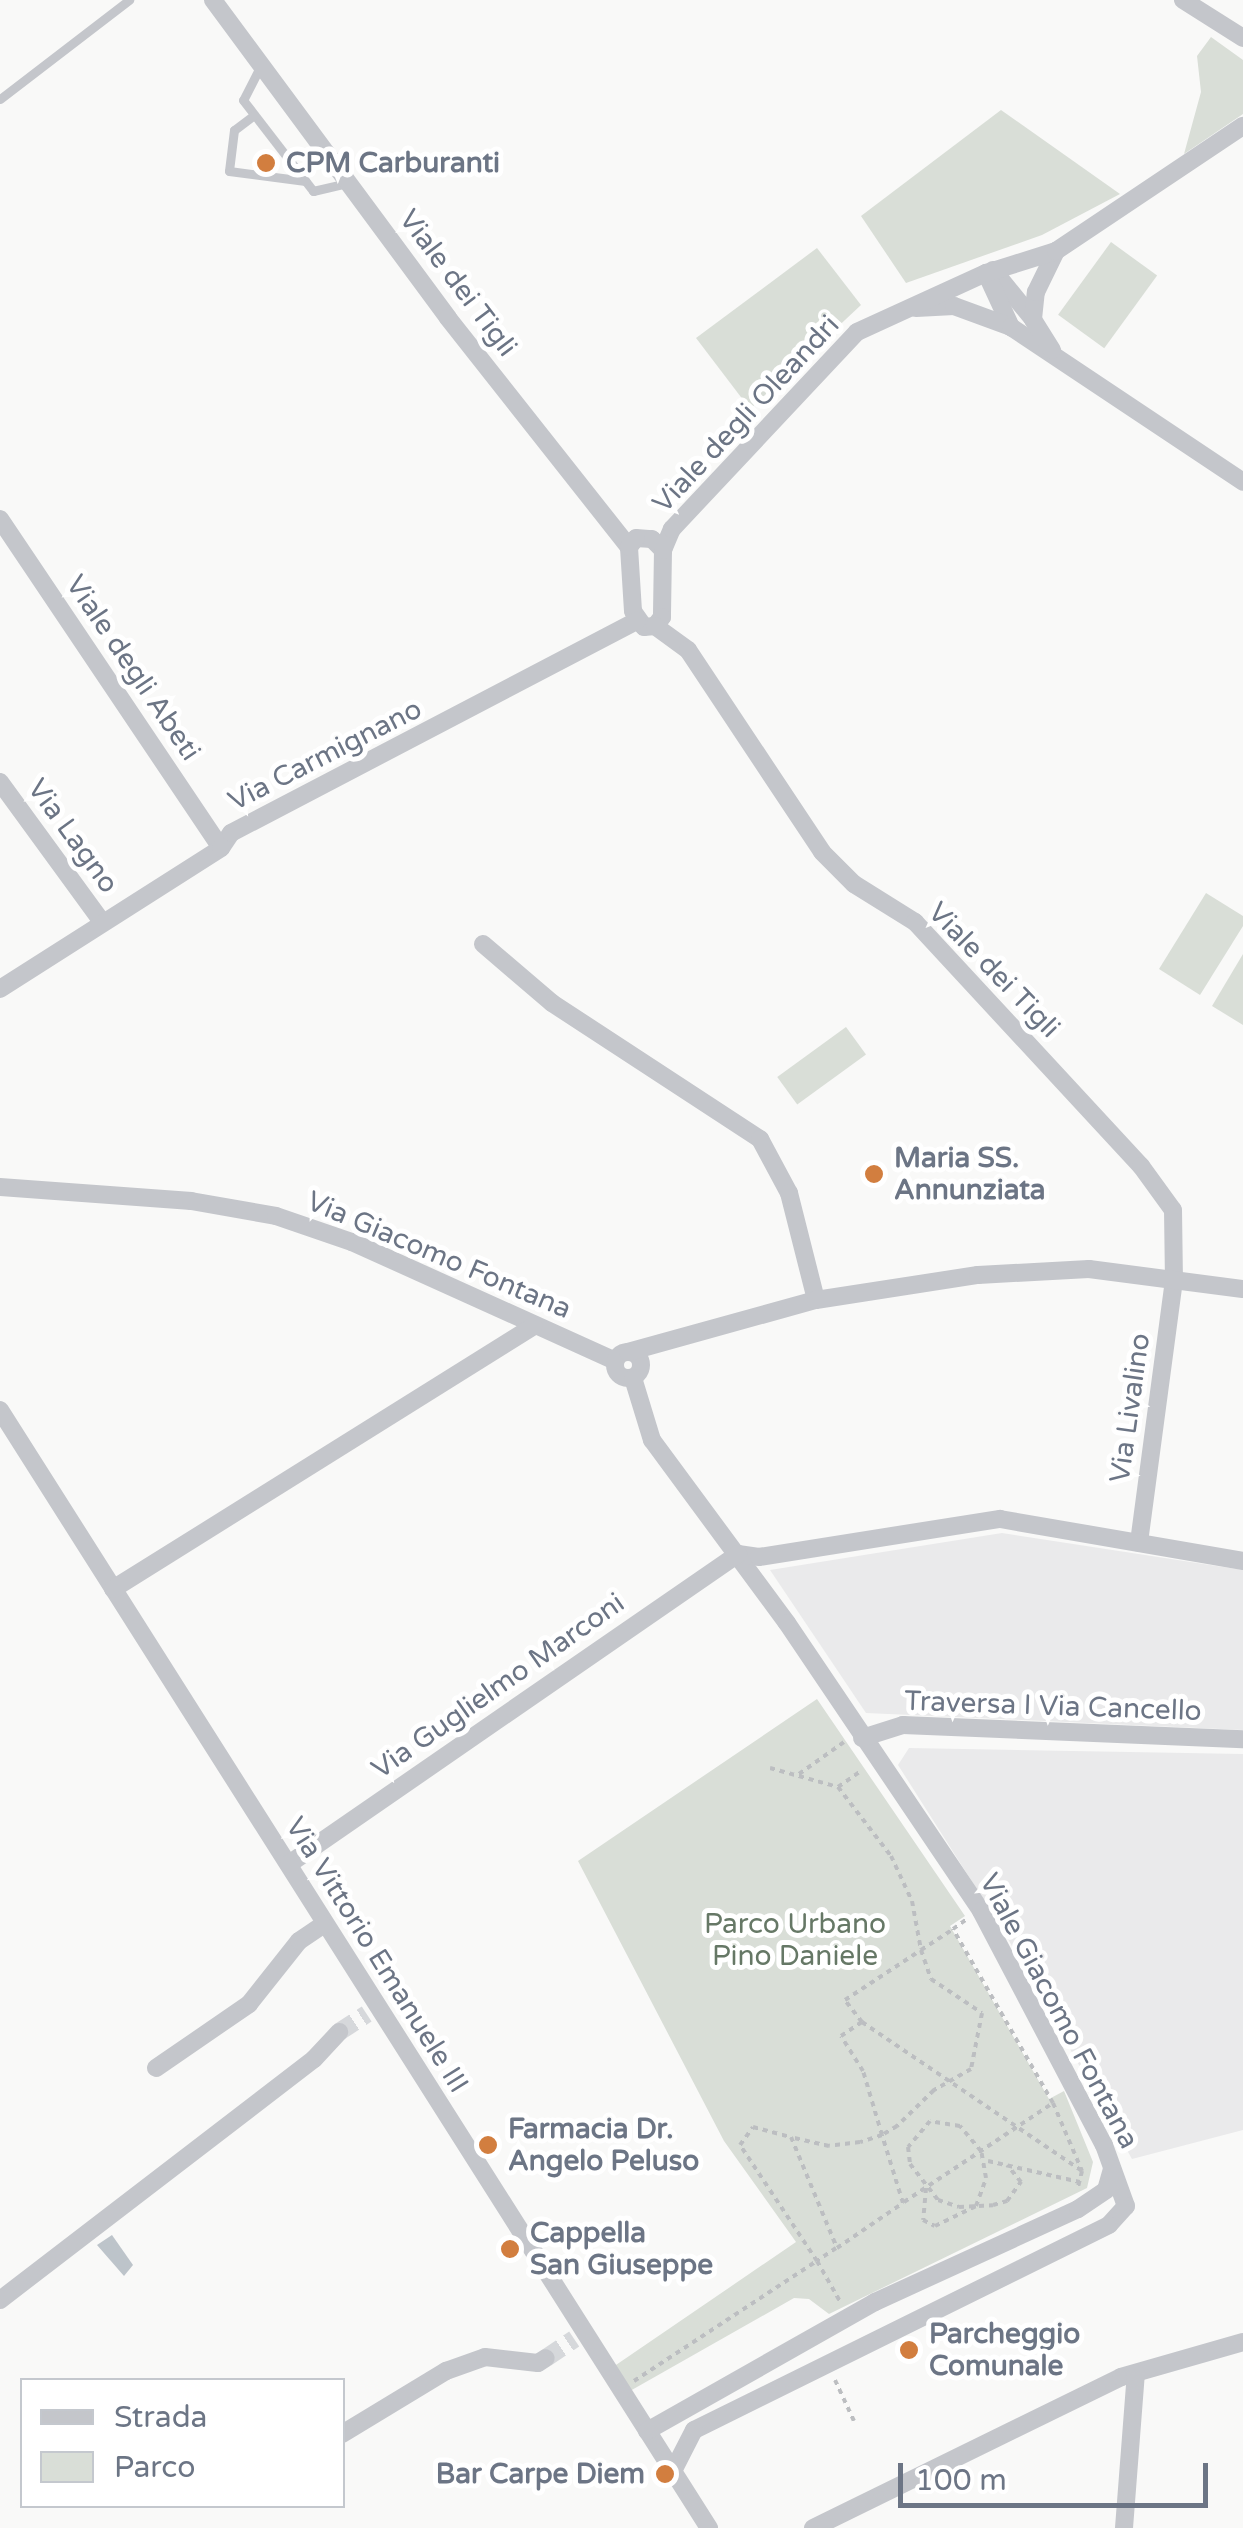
<!DOCTYPE html>
<style>
body{margin:0}
#map{position:relative;width:1243px;height:2528px;overflow:hidden;background:#f9f9f8;font-family:"Varela Round",sans-serif}
div>[style]{position:absolute}
.built>*{inset:0;background:#eaeaeb}
.green>*{inset:0;background:#d9ded7;transform-origin:0 0}
.water>*{inset:0;background:#bdc4ca}
.minor-tunnel>*{height:18px;margin-top:-9px;transform-origin:0;background:repeating-linear-gradient(90deg,#d6d8db 0 18px,transparent 0 27px)}
.path>*{height:4px;margin-top:-2px;transform-origin:0;background:repeating-linear-gradient(90deg,#bcbec1 0 5px,transparent 0 10px)}
.service>*{height:9px;margin:-4.5px;padding:0 4.5px;transform-origin:4.5px;border-radius:4.5px;background:#c4c6cb}
.minor>*{height:18px;margin:-9px;padding:0 9px;transform-origin:9px;border-radius:9px;background:#c4c6cb}
.minor>.ring{margin:-9px;padding:0;box-sizing:content-box;background:none;border:18px solid #c4c6cb;border-radius:50%}
.dots>*{width:28px;height:28px;translate:-50% -50%;box-sizing:border-box;border:5px solid #fff;border-radius:50%}
span{translate:-50% -50%;white-space:nowrap;text-align:center;line-height:1.15;-webkit-text-stroke:10px #fff;paint-order:stroke}
.poi-label{font-size:28px;color:#6c7585;font-weight:700}
.left{translate:0 -50%;text-align:left}
.right{translate:-100% -50%;text-align:right}
.street-label{font-size:28px;color:#6c7585}
.park-label{font-size:28px;color:#667866}
.legend{position:absolute;left:20px;top:2378px;width:325px;height:130px;box-sizing:border-box;background:#fff;border:2px solid #c4c8ce;margin:0;padding:12px 18px;list-style:none;font-size:30px;color:#6c7585}
.legend li{display:flex;align-items:center;gap:20px;height:50px}
.legend b{width:50px;border:2px solid #c4c8ce}
.scale{position:absolute;left:898px;top:2463px;width:310px;height:45px;box-sizing:border-box;border:5px solid #6c7585;border-top:0;padding-left:12px;font-size:30px;line-height:35px;white-space:nowrap;color:#6c7585;-webkit-text-stroke:8px #fff;paint-order:stroke}
</style>
<div id="map">
<div class="built">
<div style="clip-path:polygon(1002px 1533px,1243px 1570px,1243px 1730px,866px 1713px,770px 1570px)"></div>
<div style="clip-path:polygon(909px 1748px,1243px 1754px,1243px 2130px,1132px 2159px,1004px 1932px,898px 1765px)"></div>
</div>
<div class="green">
<div style="clip-path:polygon(1211px 37px,1243px 60px,1243px 114px,1184px 154px,1201px 92px,1197px 56px)"></div>
<div style="clip-path:polygon(1001px 110px,1120px 194px,1042px 235px,906px 283px,861px 216px)"></div>
<div style="left:1111px;top:242px;width:57px;height:90px;rotate:36deg"></div>
<div style="clip-path:polygon(817px 248px,861px 305px,750px 409px,696px 338px)"></div>
<div style="clip-path:polygon(1206px 893px,1243px 916px,1243px 926px,1200px 995px,1159px 969px)"></div>
<div style="clip-path:polygon(1243px 954px,1243px 1025px,1212px 1006px)"></div>
<div style="left:846px;top:1027px;width:34px;height:85px;rotate:54deg"></div>
<div style="clip-path:polygon(817px 1699px,965px 1916px,950px 1926px,1049px 2099px,1064px 2091px,1093px 2162px,1087px 2188px,829px 2314px,809px 2299px,794px 2298px,630px 2391px,613px 2367px,796px 2242px,724px 2141px,578px 1861px)"></div>
</div>
<div class="water">
<div style="clip-path:polygon(112px 2235px,133px 2265px,124px 2276px,97px 2245px)"></div>
</div>
<div class="minor-tunnel">
<div style="left:339px;top:2032px;width:33px;rotate:-33deg"></div>
<div style="left:546px;top:2358px;width:34px;rotate:-34deg"></div>
</div>
<div class="path">
<div style="left:770px;top:1768px;width:71px;rotate:15.6deg"></div>
<div style="left:838px;top:1787px;width:87px;rotate:52.5deg"></div>
<div style="left:891px;top:1856px;width:50px;rotate:65deg"></div>
<div style="left:912px;top:1901px;width:50px;rotate:79.6deg"></div>
<div style="left:921px;top:1950px;width:31px;rotate:71deg"></div>
<div style="left:931px;top:1979px;width:61px;rotate:33.7deg"></div>
<div style="left:982px;top:2013px;width:57px;rotate:101.1deg"></div>
<div style="left:971px;top:2069px;width:43px;rotate:150.4deg"></div>
<div style="left:934px;top:2090px;width:52px;rotate:135.8deg"></div>
<div style="left:897px;top:2126px;width:17px;rotate:149deg"></div>
<div style="left:882px;top:2135px;width:23px;rotate:162deg"></div>
<div style="left:860px;top:2142px;width:31px;rotate:173deg"></div>
<div style="left:829px;top:2146px;width:39px;rotate:-167deg"></div>
<div style="left:791px;top:2137px;width:120px;rotate:67.5deg"></div>
<div style="left:837px;top:2248px;width:80px;rotate:-34.3deg"></div>
<div style="left:903px;top:2203px;width:71px;rotate:-107.2deg"></div>
<div style="left:882px;top:2135px;width:67px;rotate:-106.5deg"></div>
<div style="left:863px;top:2071px;width:41px;rotate:-122.2deg"></div>
<div style="left:841px;top:2036px;width:25px;rotate:-34deg"></div>
<div style="left:862px;top:2022px;width:28px;rotate:-128deg"></div>
<div style="left:845px;top:2000px;width:91px;rotate:-33.3deg"></div>
<div style="left:921px;top:1950px;width:38px;rotate:-33deg"></div>
<div style="left:953px;top:1929px;width:17px;rotate:-36deg"></div>
<div style="left:799px;top:1774px;width:55px;rotate:-35.4deg"></div>
<div style="left:838px;top:1787px;width:29px;rotate:-35deg"></div>
<div style="left:862px;top:2022px;width:266px;rotate:34.1deg"></div>
<div style="left:1053px;top:2103px;width:74px;rotate:66.9deg"></div>
<div style="left:1082px;top:2171px;width:16px;rotate:104deg"></div>
<div style="left:988px;top:2161px;width:94px;rotate:12.9deg"></div>
<div style="left:926px;top:2188px;width:32px;rotate:95deg"></div>
<div style="left:923px;top:2220px;width:13px;rotate:27deg"></div>
<div style="left:935px;top:2226px;width:46px;rotate:-26deg"></div>
<div style="left:976px;top:2206px;width:30px;rotate:-70deg"></div>
<div style="left:986px;top:2178px;width:27px;rotate:-100deg"></div>
<div style="left:981px;top:2151px;width:33px;rotate:-130deg"></div>
<div style="left:960px;top:2126px;width:30px;rotate:-171deg"></div>
<div style="left:930px;top:2121px;width:34px;rotate:130deg"></div>
<div style="left:908px;top:2147px;width:17px;rotate:83deg"></div>
<div style="left:910px;top:2164px;width:46px;rotate:52.1deg"></div>
<div style="left:938px;top:2200px;width:22px;rotate:18deg"></div>
<div style="left:959px;top:2207px;width:34px;rotate:-3deg"></div>
<div style="left:993px;top:2205px;width:15px;rotate:-16deg"></div>
<div style="left:1007px;top:2201px;width:24px;rotate:-54deg"></div>
<div style="left:1021px;top:2182px;width:22px;rotate:-129deg"></div>
<div style="left:904px;top:2202px;width:179px;rotate:-33.6deg"></div>
<div style="left:1053px;top:2103px;width:201px;rotate:-119.9deg"></div>
<div style="left:836px;top:2248px;width:23px;rotate:146deg"></div>
<div style="left:817px;top:2261px;width:48px;rotate:60.3deg"></div>
<div style="left:835px;top:2380px;width:45px;rotate:65.1deg"></div>
<div style="left:634px;top:2381px;width:219px;rotate:-33.3deg"></div>
<div style="left:817px;top:2261px;width:139px;rotate:-123.6deg"></div>
<div style="left:740px;top:2145px;width:22px;rotate:-54deg"></div>
<div style="left:753px;top:2127px;width:39px;rotate:15deg"></div>
</div>
<div class="service">
<div style="left:260px;top:67px;width:37px;rotate:117deg"></div>
<div style="left:243px;top:100px;width:115px;rotate:52.4deg"></div>
<div style="left:313px;top:191px;width:37px;rotate:-13deg"></div>
<div style="left:0;top:99px;width:163px;rotate:-37.5deg"></div>
<div style="left:254px;top:115px;width:25px;rotate:143deg"></div>
<div style="left:234px;top:130px;width:41px;rotate:97deg"></div>
<div style="left:229px;top:171px;width:77px;rotate:7.5deg"></div>
</div>
<div class="minor">
<div style="left:213px;top:0;width:395px;rotate:53.5deg"></div>
<div style="left:448px;top:318px;width:292px;rotate:51.7deg"></div>
<div style="left:1183px;top:0;width:71px;rotate:32.3deg"></div>
<div style="left:993px;top:270px;width:63px;rotate:50.8deg"></div>
<div style="left:986px;top:273px;width:60px;rotate:65.2deg"></div>
<div style="left:916px;top:308px;width:38px;rotate:-3deg"></div>
<div style="left:954px;top:306px;width:61px;rotate:20.2deg"></div>
<div style="left:1011px;top:327px;width:279px;rotate:33.7deg"></div>
<div style="left:1052px;top:350px;width:36px;rotate:-122deg"></div>
<div style="left:1033px;top:319px;width:27px;rotate:-84deg"></div>
<div style="left:1036px;top:292px;width:46px;rotate:-64deg"></div>
<div style="left:0;top:519px;width:396px;rotate:56.1deg"></div>
<div style="left:636px;top:538px;width:16px;rotate:4deg"></div>
<div style="left:652px;top:539px;width:16px;rotate:45deg"></div>
<div style="left:663px;top:550px;width:67px;rotate:90.9deg"></div>
<div style="left:662px;top:617px;width:11px;rotate:128deg"></div>
<div style="left:655px;top:626px;width:11px;rotate:175deg"></div>
<div style="left:644px;top:627px;width:19px;rotate:-125deg"></div>
<div style="left:633px;top:611px;width:64px;rotate:-93.6deg"></div>
<div style="left:629px;top:547px;width:11px;rotate:-52deg"></div>
<div style="left:663px;top:550px;width:23px;rotate:-67deg"></div>
<div style="left:672px;top:529px;width:270px;rotate:-46.8deg"></div>
<div style="left:857px;top:332px;width:142px;rotate:-24.6deg"></div>
<div style="left:986px;top:273px;width:73px;rotate:-17.4deg"></div>
<div style="left:1056px;top:251px;width:225px;rotate:-33.8deg"></div>
<div style="left:655px;top:626px;width:41px;rotate:36deg"></div>
<div style="left:688px;top:650px;width:242px;rotate:56.4deg"></div>
<div style="left:822px;top:852px;width:45px;rotate:45deg"></div>
<div style="left:854px;top:884px;width:72px;rotate:31.9deg"></div>
<div style="left:915px;top:922px;width:333px;rotate:47.2deg"></div>
<div style="left:1141px;top:1166px;width:54px;rotate:54deg"></div>
<div style="left:1173px;top:1210px;width:70px;rotate:89.2deg"></div>
<div style="left:1174px;top:1280px;width:265px;rotate:97.6deg"></div>
<div style="left:0;top:782px;width:173px;rotate:53.9deg"></div>
<div style="left:483px;top:944px;width:91px;rotate:40.5deg"></div>
<div style="left:552px;top:1003px;width:249px;rotate:33.2deg"></div>
<div style="left:760px;top:1139px;width:61px;rotate:61.8deg"></div>
<div style="left:789px;top:1193px;width:110px;rotate:75.8deg"></div>
<div style="left:0;top:989px;width:262px;rotate:-32.5deg"></div>
<div style="left:221px;top:848px;width:18px;rotate:-56deg"></div>
<div style="left:231px;top:833px;width:458px;rotate:-27.6deg"></div>
<div style="left:0;top:1187px;width:192px;rotate:4.2deg"></div>
<div style="left:191px;top:1201px;width:86px;rotate:10deg"></div>
<div style="left:276px;top:1216px;width:80px;rotate:18.9deg"></div>
<div style="left:352px;top:1242px;width:289px;rotate:24.3deg"></div>
<div class="ring" style="left:615px;top:1352px;width:8px;height:8px"></div>
<div style="left:628px;top:1352px;width:195px;rotate:-15.5deg"></div>
<div style="left:816px;top:1300px;width:164px;rotate:-8.8deg"></div>
<div style="left:978px;top:1275px;width:111px;rotate:-3.1deg"></div>
<div style="left:1089px;top:1269px;width:155px;rotate:7.4deg"></div>
<div style="left:633px;top:1378px;width:65px;rotate:73deg"></div>
<div style="left:652px;top:1440px;width:227px;rotate:53.6deg"></div>
<div style="left:787px;top:1623px;width:347px;rotate:56deg"></div>
<div style="left:981px;top:1911px;width:264px;rotate:62.3deg"></div>
<div style="left:1104px;top:2145px;width:65px;rotate:70.2deg"></div>
<div style="left:1126px;top:2206px;width:25px;rotate:132deg"></div>
<div style="left:1109px;top:2225px;width:463px;rotate:153.7deg"></div>
<div style="left:694px;top:2430px;width:46px;rotate:117.1deg"></div>
<div style="left:0;top:1410px;width:1324px;rotate:57.62deg"></div>
<div style="left:738px;top:1554px;width:21px;rotate:8deg"></div>
<div style="left:759px;top:1557px;width:244px;rotate:-9deg"></div>
<div style="left:1000px;top:1519px;width:247px;rotate:9.8deg"></div>
<div style="left:113px;top:1589px;width:496px;rotate:-32deg"></div>
<div style="left:862px;top:1738px;width:43px;rotate:-17.6deg"></div>
<div style="left:903px;top:1725px;width:340px;rotate:2.4deg"></div>
<div style="left:289px;top:1864px;width:546px;rotate:-34.62deg"></div>
<div style="left:156px;top:2068px;width:113px;rotate:-34.5deg"></div>
<div style="left:249px;top:2004px;width:80px;rotate:-51.6deg"></div>
<div style="left:299px;top:1941px;width:29px;rotate:-34deg"></div>
<div style="left:0;top:2300px;width:396px;rotate:-37.5deg"></div>
<div style="left:314px;top:2059px;width:37px;rotate:-47deg"></div>
<div style="left:647px;top:2431px;width:262px;rotate:-29.5deg"></div>
<div style="left:875px;top:2302px;width:223px;rotate:-24.6deg"></div>
<div style="left:1078px;top:2209px;width:34px;rotate:-34deg"></div>
<div style="left:1106px;top:2190px;width:22px;rotate:-74deg"></div>
<div style="left:342px;top:2434px;width:122px;rotate:-31.2deg"></div>
<div style="left:446px;top:2371px;width:41px;rotate:-19.7deg"></div>
<div style="left:485px;top:2357px;width:53px;rotate:6.5deg"></div>
<div style="left:538px;top:2363px;width:9px;rotate:-32deg"></div>
<div style="left:813px;top:2528px;width:343px;rotate:-26.1deg"></div>
<div style="left:1121px;top:2377px;width:127px;rotate:-16deg"></div>
<div style="left:1124px;top:2528px;width:155px;rotate:-85.6deg"></div>
</div>
<div class="dots">
<div style="left:266px;top:163px;background:#d27e3f"></div>
<div style="left:874px;top:1174px;background:#d27e3f"></div>
<div style="left:488px;top:2145px;background:#d27e3f"></div>
<div style="left:510px;top:2249px;background:#d27e3f"></div>
<div style="left:909px;top:2350px;background:#d27e3f"></div>
<div style="left:665px;top:2474px;background:#d27e3f"></div>
</div>
<div class="poi-label">
<span class="left" style="left:286px;top:163px">CPM Carburanti</span>
<span class="left" style="left:894px;top:1174px">Maria SS.<br>Annunziata</span>
<span class="left" style="left:508px;top:2145px">Farmacia Dr.<br>Angelo Peluso</span>
<span class="left" style="left:530px;top:2249px">Cappella<br>San Giuseppe</span>
<span class="left" style="left:929px;top:2350px">Parcheggio<br>Comunale</span>
<span class="right" style="left:645px;top:2474px">Bar Carpe Diem</span>
</div>
<div class="street-label">
<span style="left:458px;top:283px;rotate:53deg">Viale dei Tigli</span>
<span style="left:746px;top:414px;rotate:-47deg">Viale degli Oleandri</span>
<span style="left:133px;top:668px;rotate:56deg">Viale degli Abeti</span>
<span style="left:325px;top:755px;rotate:-27deg">Via Carmignano</span>
<span style="left:73px;top:836px;rotate:54deg">Via Lagno</span>
<span style="left:994px;top:970px;rotate:46deg">Viale dei Tigli</span>
<span style="left:439px;top:1255px;rotate:23deg">Via Giacomo Fontana</span>
<span style="left:1130px;top:1408px;rotate:-82deg">Via Livalino</span>
<span style="left:498px;top:1686px;rotate:-35deg">Via Guglielmo Marconi</span>
<span style="left:1053px;top:1706px;rotate:2deg">Traversa I Via Cancello</span>
<span style="left:377px;top:1955px;rotate:58deg">Via Vittorio Emanuele III</span>
<span style="left:1059px;top:2011px;rotate:62deg">Viale Giacomo Fontana</span>
</div>
<div class="park-label">
<span style="left:795px;top:1940px">Parco Urbano<br>Pino Daniele</span>
</div>
<ul class="legend">
<li><b style="height:12px;background:#c4c6cb"></b>Strada</li>
<li><b style="height:28px;background:#d9ded7"></b>Parco</li>
</ul>
<div class="scale">100 m</div>
</div>
